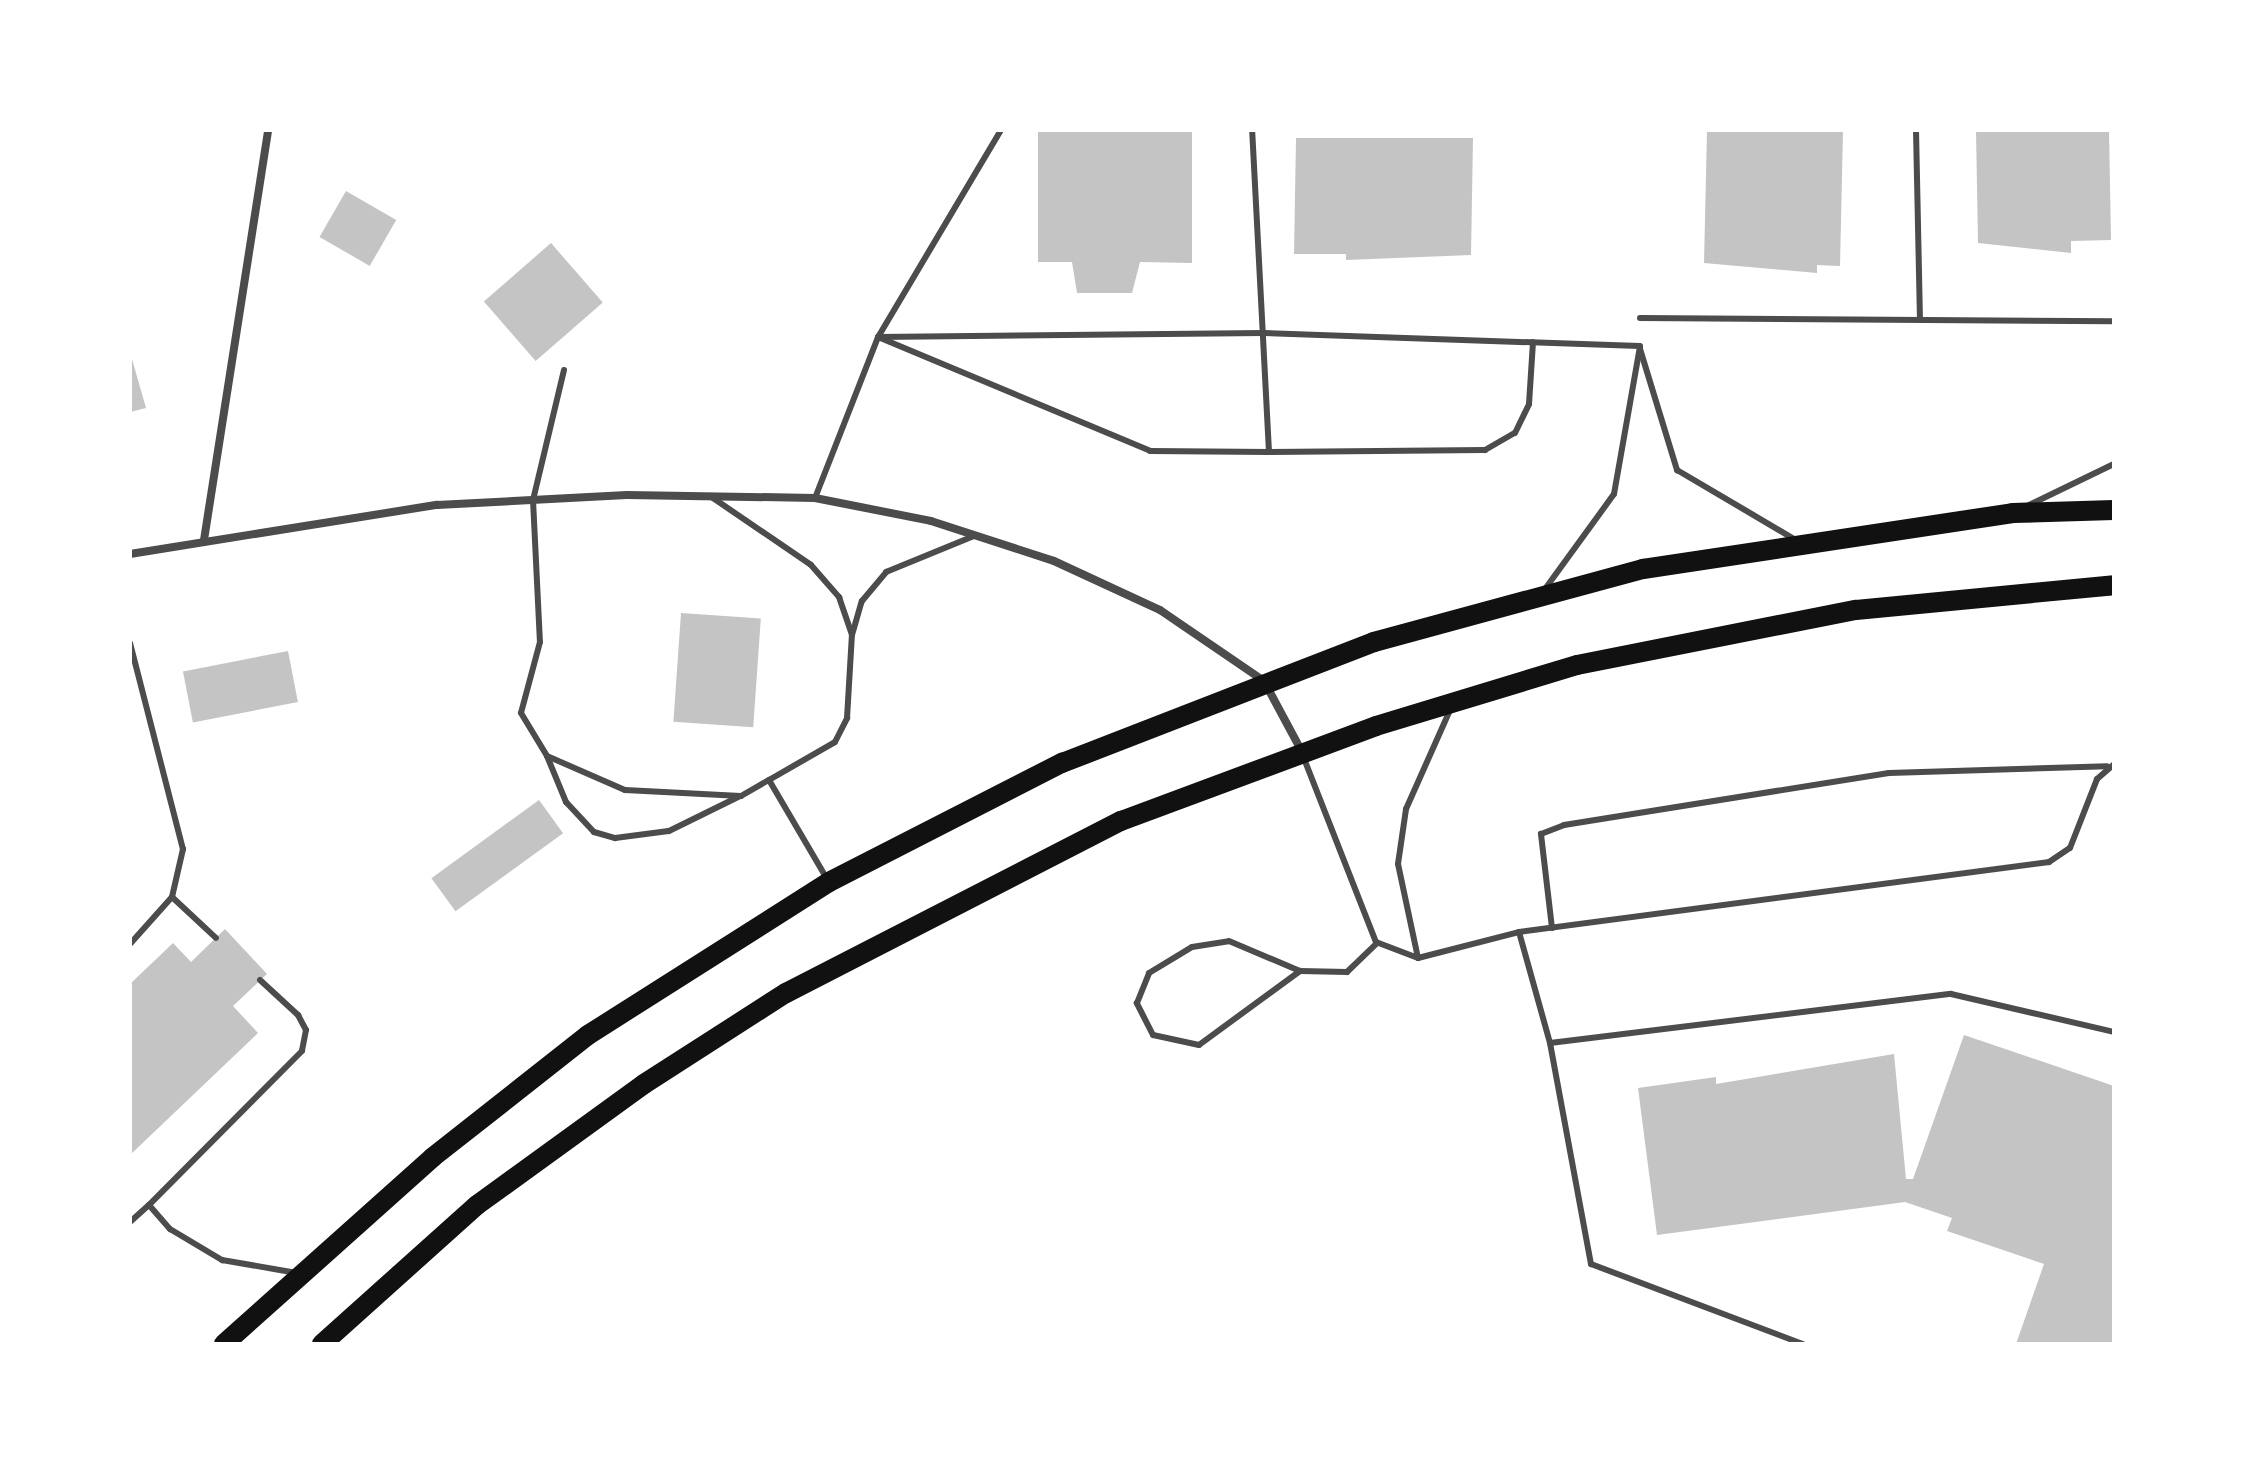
<!DOCTYPE html>
<style>
body{margin:0}
#map{position:relative;width:2244px;height:1474px;overflow:hidden;background:#fff;font-family:Overpass,sans-serif}
div>[style]{position:absolute}
.building>*{inset:0;background:#c4c4c4;transform-origin:0 0}
.service>*{height:6px;margin:-3px;padding:0 3px;transform-origin:3px;border-radius:3px;background:#4c4c4c}
.minor>*{height:8px;margin:-4px;padding:0 4px;transform-origin:4px;border-radius:4px;background:#4c4c4c}
.primary>*{height:20px;margin:-10px;padding:0 10px;transform-origin:10px;border-radius:10px;background:#111}
span{translate:-50% -50%;white-space:nowrap;text-align:center;line-height:1.15;-webkit-text-stroke:6px #fff;paint-order:stroke}
.frame{position:absolute;inset:0;border:132px solid #fff;pointer-events:none}
</style>
<div id="map">
<div class="building">
<div style="clip-path:polygon(1038px 130px,1192px 130px,1192px 263px,1140px 262px,1132px 293px,1077px 293px,1072px 262px,1038px 262px)"></div>
<div style="clip-path:polygon(1707px 130px,1843px 130px,1840px 266px,1817px 265px,1817px 273px,1704px 263px)"></div>
<div style="clip-path:polygon(1976px 130px,2109px 130px,2111px 240px,2071px 241px,2071px 253px,1978px 243px)"></div>
<div style="clip-path:polygon(1296px 138px,1473px 138px,1471px 255px,1346px 260px,1346px 254px,1294px 254px)"></div>
<div style="left:346px;top:191px;width:58px;height:53px;rotate:30deg"></div>
<div style="left:551px;top:243px;width:79px;height:89px;rotate:49deg"></div>
<div style="clip-path:polygon(130px 352px,146px 408px,130px 412px)"></div>
<div style="left:681px;top:613px;width:80px;height:109px;rotate:4deg"></div>
<div style="left:288px;top:651px;width:52px;height:107px;rotate:79deg"></div>
<div style="left:539px;top:800px;width:41px;height:133px;rotate:54deg"></div>
<div style="clip-path:polygon(225px 929px,267px 974px,233px 1006px,258px 1033px,130px 1155px,130px 984px,173px 943px,191px 962px)"></div>
<div style="clip-path:polygon(1964px 1035px,2114px 1086px,2114px 1344px,2016px 1344px,2044px 1264px,1947px 1231px,1952px 1218px,1905px 1202px,1657px 1235px,1638px 1088px,1716px 1077px,1716px 1084px,1894px 1054px,1906px 1179px,1913px 1179px)"></div>
</div>
<div class="service">
<div style="left:1001px;top:130px;width:241px;rotate:120.7deg"></div>
<div style="left:878px;top:337px;width:295px;rotate:22.7deg"></div>
<div style="left:1150px;top:451px;width:119px;rotate:0.5deg"></div>
<div style="left:1269px;top:452px;width:322px;rotate:-93deg"></div>
<div style="left:1916px;top:130px;width:190px;rotate:88.8deg"></div>
<div style="left:1640px;top:318px;width:474px;rotate:0.4deg"></div>
<div style="left:1640px;top:349px;width:127px;rotate:73deg"></div>
<div style="left:1677px;top:470px;width:138px;rotate:30.5deg"></div>
<div style="left:564px;top:370px;width:134px;rotate:103.4deg"></div>
<div style="left:533px;top:500px;width:142px;rotate:87.2deg"></div>
<div style="left:540px;top:642px;width:73px;rotate:105deg"></div>
<div style="left:521px;top:713px;width:50px;rotate:58.8deg"></div>
<div style="left:547px;top:756px;width:85px;rotate:23.6deg"></div>
<div style="left:625px;top:790px;width:116px;rotate:3deg"></div>
<div style="left:741px;top:796px;width:32px;rotate:-30deg"></div>
<div style="left:769px;top:780px;width:115px;rotate:59.6deg"></div>
<div style="left:1269px;top:452px;width:216px;rotate:-0.5deg"></div>
<div style="left:1485px;top:450px;width:34px;rotate:-30deg"></div>
<div style="left:1515px;top:433px;width:32px;rotate:-64deg"></div>
<div style="left:1529px;top:404px;width:62px;rotate:-86.3deg"></div>
<div style="left:710px;top:496px;width:122px;rotate:34.3deg"></div>
<div style="left:811px;top:565px;width:43px;rotate:48.8deg"></div>
<div style="left:839px;top:597px;width:40px;rotate:71.1deg"></div>
<div style="left:852px;top:635px;width:35px;rotate:-74deg"></div>
<div style="left:862px;top:601px;width:38px;rotate:-50deg"></div>
<div style="left:886px;top:572px;width:97px;rotate:-22.3deg"></div>
<div style="left:815px;top:498px;width:173px;rotate:-68.6deg"></div>
<div style="left:878px;top:337px;width:386px;rotate:-0.6deg"></div>
<div style="left:1264px;top:333px;width:376px;rotate:2deg"></div>
<div style="left:2027px;top:506px;width:97px;rotate:-25.8deg"></div>
<div style="left:1545px;top:589px;width:117px;rotate:-54deg"></div>
<div style="left:1614px;top:494px;width:150px;rotate:-80deg"></div>
<div style="left:130px;top:643px;width:213px;rotate:75.6deg"></div>
<div style="left:183px;top:849px;width:49px;rotate:102.9deg"></div>
<div style="left:547px;top:756px;width:50px;rotate:67.6deg"></div>
<div style="left:566px;top:802px;width:41px;rotate:47deg"></div>
<div style="left:594px;top:832px;width:22px;rotate:16deg"></div>
<div style="left:615px;top:838px;width:54px;rotate:-7.4deg"></div>
<div style="left:669px;top:831px;width:77px;rotate:-26.2deg"></div>
<div style="left:1303px;top:756px;width:200px;rotate:68.6deg"></div>
<div style="left:1376px;top:942px;width:45px;rotate:20.9deg"></div>
<div style="left:1418px;top:958px;width:104px;rotate:-14.4deg"></div>
<div style="left:1519px;top:932px;width:115px;rotate:74.4deg"></div>
<div style="left:1550px;top:1043px;width:225px;rotate:79.5deg"></div>
<div style="left:1591px;top:1264px;width:227px;rotate:20.7deg"></div>
<div style="left:769px;top:780px;width:76px;rotate:-29.9deg"></div>
<div style="left:835px;top:742px;width:27px;rotate:-63deg"></div>
<div style="left:847px;top:718px;width:83px;rotate:-86.6deg"></div>
<div style="left:1552px;top:928px;width:95px;rotate:-96.7deg"></div>
<div style="left:1541px;top:834px;width:25px;rotate:-21deg"></div>
<div style="left:1564px;top:825px;width:329px;rotate:-9.1deg"></div>
<div style="left:1889px;top:773px;width:218px;rotate:-1.8deg"></div>
<div style="left:1519px;top:932px;width:535px;rotate:-7.52deg"></div>
<div style="left:2049px;top:862px;width:25px;rotate:-34deg"></div>
<div style="left:2070px;top:848px;width:74px;rotate:-68.6deg"></div>
<div style="left:2097px;top:779px;width:23px;rotate:-41deg"></div>
<div style="left:130px;top:944px;width:63px;rotate:-48.2deg"></div>
<div style="left:172px;top:897px;width:60px;rotate:43deg"></div>
<div style="left:1418px;top:958px;width:96px;rotate:-102deg"></div>
<div style="left:1398px;top:864px;width:56px;rotate:-81.7deg"></div>
<div style="left:1406px;top:809px;width:108px;rotate:-66deg"></div>
<div style="left:1300px;top:971px;width:125px;rotate:143.8deg"></div>
<div style="left:1199px;top:1045px;width:47px;rotate:-167.7deg"></div>
<div style="left:1153px;top:1035px;width:36px;rotate:-117deg"></div>
<div style="left:1137px;top:1003px;width:32px;rotate:-68deg"></div>
<div style="left:1149px;top:973px;width:50px;rotate:-31.2deg"></div>
<div style="left:1192px;top:947px;width:37px;rotate:-9deg"></div>
<div style="left:1229px;top:941px;width:77px;rotate:22.9deg"></div>
<div style="left:1300px;top:971px;width:47px;rotate:1.2deg"></div>
<div style="left:1347px;top:972px;width:42px;rotate:-44deg"></div>
<div style="left:260px;top:980px;width:52px;rotate:42.6deg"></div>
<div style="left:298px;top:1015px;width:17px;rotate:62deg"></div>
<div style="left:306px;top:1030px;width:21px;rotate:101deg"></div>
<div style="left:302px;top:1051px;width:217px;rotate:134.8deg"></div>
<div style="left:149px;top:1205px;width:32px;rotate:49deg"></div>
<div style="left:170px;top:1229px;width:61px;rotate:30.8deg"></div>
<div style="left:222px;top:1260px;width:76px;rotate:9.8deg"></div>
<div style="left:1550px;top:1043px;width:404px;rotate:-7deg"></div>
<div style="left:1951px;top:994px;width:167px;rotate:13.1deg"></div>
<div style="left:130px;top:1222px;width:25px;rotate:-42deg"></div>
</div>
<div class="minor">
<div style="left:204px;top:540px;width:415px;rotate:-81.1deg"></div>
<div style="left:130px;top:554px;width:311px;rotate:-9.1deg"></div>
<div style="left:437px;top:505px;width:190px;rotate:-3deg"></div>
<div style="left:627px;top:495px;width:188px;rotate:0.9deg"></div>
<div style="left:815px;top:498px;width:118px;rotate:11.2deg"></div>
<div style="left:931px;top:521px;width:129px;rotate:18deg"></div>
<div style="left:1054px;top:561px;width:117px;rotate:24.8deg"></div>
<div style="left:1160px;top:610px;width:126px;rotate:34.3deg"></div>
<div style="left:1264px;top:681px;width:81px;rotate:61.8deg"></div>
</div>
<div class="primary">
<div style="left:224px;top:1344px;width:280px;rotate:-41.8deg"></div>
<div style="left:433px;top:1157px;width:197px;rotate:-38.2deg"></div>
<div style="left:588px;top:1035px;width:285px;rotate:-32.4deg"></div>
<div style="left:829px;top:882px;width:262px;rotate:-27.1deg"></div>
<div style="left:1062px;top:763px;width:335px;rotate:-21.2deg"></div>
<div style="left:1374px;top:642px;width:279px;rotate:-15.2deg"></div>
<div style="left:1643px;top:569px;width:374px;rotate:-8.6deg"></div>
<div style="left:2013px;top:513px;width:101px;rotate:-1.7deg"></div>
<div style="left:322px;top:1344px;width:208px;rotate:-41.9deg"></div>
<div style="left:477px;top:1205px;width:206px;rotate:-35.9deg"></div>
<div style="left:644px;top:1084px;width:169px;rotate:-32.7deg"></div>
<div style="left:786px;top:993px;width:377px;rotate:-27.2deg"></div>
<div style="left:1121px;top:821px;width:272px;rotate:-20.4deg"></div>
<div style="left:1376px;top:726px;width:210px;rotate:-16.9deg"></div>
<div style="left:1577px;top:665px;width:284px;rotate:-11.2deg"></div>
<div style="left:1856px;top:610px;width:259px;rotate:-5.5deg"></div>
</div>
<div class="frame"></div>
</div>
